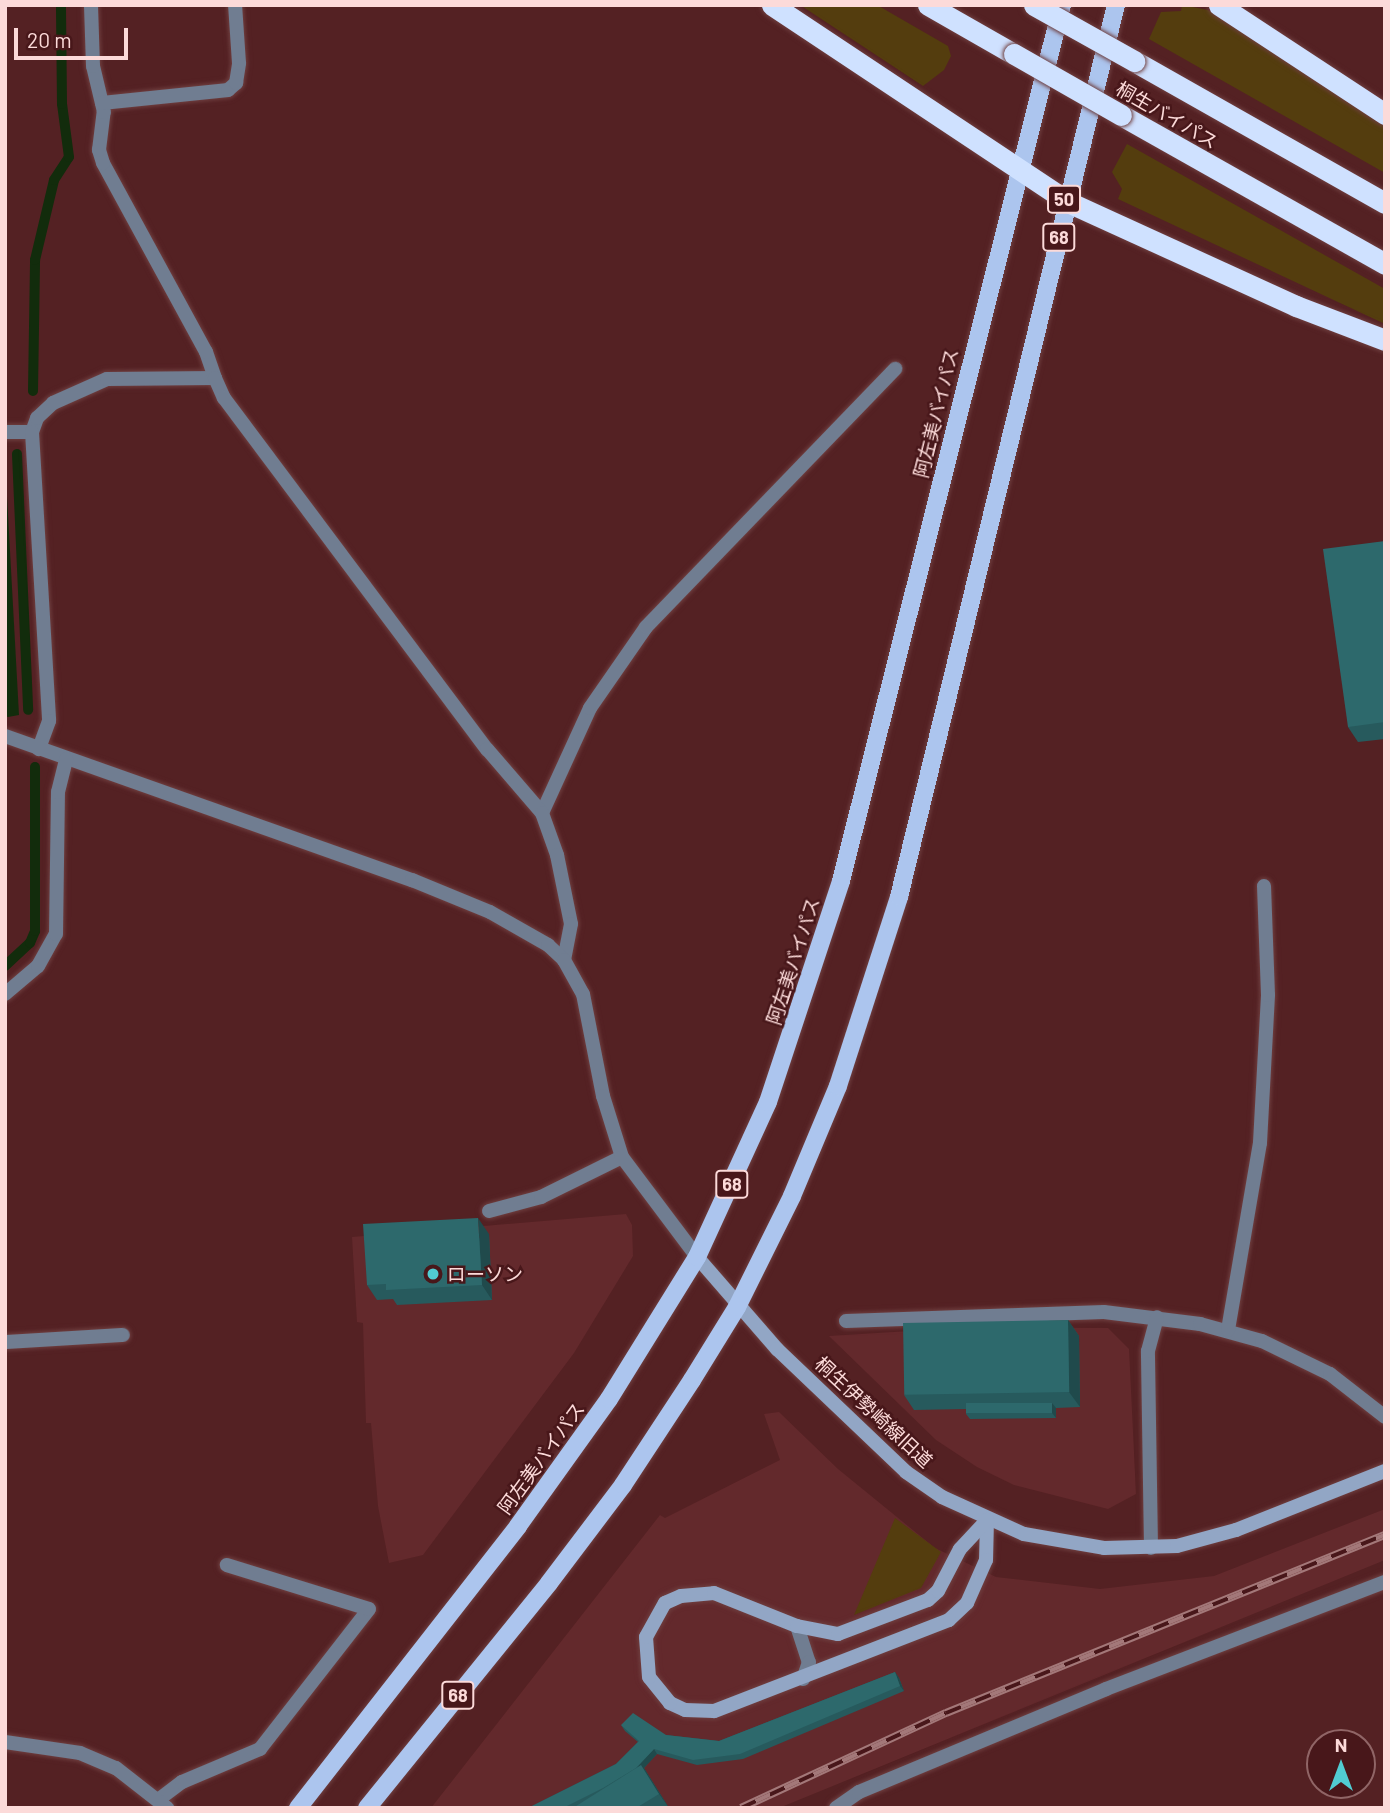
<!DOCTYPE html>
<meta charset="utf-8">
<style>
body{margin:0}
#map{position:relative;width:1390px;height:1813px;overflow:hidden;background:#542123;font-family:Barlow,"Noto Sans JP",sans-serif}
div>[style]{position:absolute}
.built>*{inset:0;background:#63292c}
.green>*{inset:0;background:#543d0e}
.water>*{inset:0;background:#122c0c}
.stream>*{height:10px;margin:-5px;padding:0 5px;transform-origin:5px;border-radius:5px;background:#122c0c}
.roads{filter:drop-shadow(0 0 2px #6f3f40) drop-shadow(0 0 2px #6f3f40)}
.lane>*{height:14px;margin:-7px;padding:0 7px;transform-origin:7px;border-radius:7px;background:#707d91}
.street>*{height:14px;margin:-7px;padding:0 7px;transform-origin:7px;border-radius:7px;background:#707d91}
.secondary>*{height:14px;margin:-7px;padding:0 7px;transform-origin:7px;border-radius:7px;background:#92a6c5}
.primary>*{height:18px;margin:-9px;padding:0 9px;transform-origin:9px;border-radius:9px;background:#acc5ee}
.highway>*{height:21px;margin:-10.5px;padding:0 10.5px;transform-origin:10.5px;border-radius:10.5px;background:#cfe1ff}
.rail>*{height:8px;margin-top:-4px;transform-origin:0;background:repeating-linear-gradient(90deg,#48171a 0 16px,#a37879 0 32px);box-sizing:border-box;border-block:2px solid #a37879}
.bridges{filter:drop-shadow(0 0 2px #6f3f40) drop-shadow(0 0 2px #6f3f40)}
.highway-bridge>*{height:21px;margin:-10.5px;padding:0 10.5px;transform-origin:10.5px;border-radius:10.5px;background:#cfe1ff}
.wall>*{inset:0;background:#275a5d}
.shaded-wall>*{inset:0;background:#204a4c}
.building>*{inset:0;background:#2d696c;transform-origin:0 0}
.dots>*{width:19px;height:19px;translate:-50% -50%;box-sizing:border-box;border:4px solid #48171a;border-radius:50%}
span{translate:-50% -50%;white-space:nowrap;text-align:center;line-height:1.15;-webkit-text-stroke:5px #48171a;paint-order:stroke}
.shield-label span{padding:2px 5px;background:#48171a;border:2px solid;border-radius:5px;-webkit-text-stroke-width:0}
.shield-label{font-size:18px;color:#fcdad9;font-weight:700}
.street-label{font-size:19px;color:#fcdad9}
.poi-label{font-size:19px;color:#fcdad9}
.left{translate:0 -50%;text-align:left}
.frame{position:absolute;inset:0;border:7px solid #fcdad9;pointer-events:none}
.north{position:absolute;left:1306px;top:1729px;width:70px;height:70px;box-sizing:border-box;background:#48171a;border:2px solid #906566;border-radius:50%;rotate:0deg;font-size:19px;font-weight:700;line-height:28px;text-align:center;color:#fcdad9}
.north::after{content:'';display:block;margin:auto;width:24px;height:32px;background:#51ccd2;clip-path:polygon(50% 0,100% 100%,50% 72%,0 100%)}
.scale{position:absolute;left:14px;top:28px;width:114px;height:32px;box-sizing:border-box;border:4px solid #fcdad9;border-top:0;padding-left:9px;font-size:21px;line-height:24px;white-space:nowrap;color:#fcdad9;-webkit-text-stroke:5px #48171a;paint-order:stroke}
</style>
<div id="map">
<div class="built">
<div style="clip-path:polygon(626px 1214px,632px 1225px,633px 1256px,574px 1353px,423px 1555px,389px 1563px,378px 1506px,371px 1423px,366px 1423px,363px 1323px,357px 1322px,352px 1237px)"></div>
<div style="clip-path:polygon(974px 1327px,1108px 1328px,1129px 1349px,1136px 1494px,1108px 1509px,1014px 1485px,977px 1467px,936px 1440px,829px 1336px)"></div>
<div style="clip-path:polygon(779px 1412px,838px 1469px,935px 1548px,996px 1577px,1100px 1589px,1214px 1576px,1385px 1509px,1385px 1560px,779px 1808px,431px 1808px,660px 1515px,665px 1518px,780px 1460px,764px 1414px)"></div>
</div>
<div class="green">
<div style="clip-path:polygon(800px 5px,877px 5px,948px 46px,951px 56px,944px 70px,923px 86px)"></div>
<div style="clip-path:polygon(1182px 5px,1208px 10px,1385px 125px,1385px 173px,1149px 39px,1161px 12px,1181px 11px)"></div>
<div style="clip-path:polygon(1127px 144px,1385px 289px,1385px 324px,1118px 199px,1122px 189px,1112px 172px)"></div>
<div style="clip-path:polygon(895px 1518px,941px 1552px,921px 1588px,854px 1615px)"></div>
</div>
<div class="water">
<div style="clip-path:polygon(5px 460px,19px 715px,8px 717px,5px 716px)"></div>
</div>
<div class="stream">
<div style="left:33px;top:391px;width:131px;rotate:-89.1deg"></div>
<div style="left:35px;top:260px;width:82px;rotate:-76.6deg"></div>
<div style="left:54px;top:180px;width:27px;rotate:-57deg"></div>
<div style="left:69px;top:157px;width:53px;rotate:-97.5deg"></div>
<div style="left:62px;top:104px;width:99px;rotate:-90.6deg"></div>
<div style="left:17px;top:454px;width:256px;rotate:87.5deg"></div>
<div style="left:5px;top:966px;width:34px;rotate:-43deg"></div>
<div style="left:30px;top:943px;width:13px;rotate:-67deg"></div>
<div style="left:35px;top:931px;width:164px;rotate:-90deg"></div>
</div>
<div class="roads">
<div class="lane">
<div style="left:5px;top:432px;width:27px"></div>
<div style="left:32px;top:432px;width:15px;rotate:-70deg"></div>
<div style="left:37px;top:418px;width:22px;rotate:-43deg"></div>
<div style="left:53px;top:403px;width:59px;rotate:-24deg"></div>
<div style="left:107px;top:379px;width:108px;rotate:-0.5deg"></div>
<div style="left:215px;top:378px;width:28px;rotate:-109deg"></div>
<div style="left:206px;top:352px;width:215px;rotate:-118.6deg"></div>
<div style="left:103px;top:163px;width:14px;rotate:-107deg"></div>
<div style="left:99px;top:150px;width:38px;rotate:-83deg"></div>
<div style="left:104px;top:112px;width:47px;rotate:-103.4deg"></div>
<div style="left:93px;top:66px;width:61px;rotate:-91.9deg"></div>
<div style="left:542px;top:813px;width:115px;rotate:-65.4deg"></div>
<div style="left:590px;top:708px;width:98px;rotate:-55.3deg"></div>
<div style="left:646px;top:627px;width:359px;rotate:-46deg"></div>
<div style="left:489px;top:1211px;width:54px;rotate:-15.1deg"></div>
<div style="left:541px;top:1197px;width:90px;rotate:-26.3deg"></div>
<div style="left:846px;top:1321px;width:258px;rotate:-2deg"></div>
<div style="left:1104px;top:1312px;width:97px;rotate:7.1deg"></div>
<div style="left:1200px;top:1324px;width:64px;rotate:15.3deg"></div>
<div style="left:1262px;top:1341px;width:76px;rotate:25.9deg"></div>
<div style="left:1330px;top:1374px;width:70px;rotate:38deg"></div>
<div style="left:1228px;top:1330px;width:190px;rotate:-80.3deg"></div>
<div style="left:1260px;top:1143px;width:148px;rotate:-86.9deg"></div>
<div style="left:1268px;top:995px;width:109px;rotate:-92.1deg"></div>
<div style="left:5px;top:1342px;width:118px;rotate:-3.4deg"></div>
<div style="left:797px;top:1626px;width:38px;rotate:72deg"></div>
<div style="left:809px;top:1662px;width:18px;rotate:109deg"></div>
<div style="left:158px;top:1800px;width:30px;rotate:-37deg"></div>
<div style="left:182px;top:1782px;width:85px;rotate:-22.9deg"></div>
<div style="left:260px;top:1749px;width:177px;rotate:-52.1deg"></div>
<div style="left:369px;top:1609px;width:149px;rotate:-162.8deg"></div>
</div>
<div class="street">
<div style="left:102px;top:103px;width:127px;rotate:-5.9deg"></div>
<div style="left:228px;top:90px;width:11px;rotate:-41deg"></div>
<div style="left:236px;top:83px;width:20px;rotate:-81deg"></div>
<div style="left:239px;top:63px;width:58px;rotate:-93.9deg"></div>
<div style="left:215px;top:378px;width:22px;rotate:66deg"></div>
<div style="left:224px;top:398px;width:439px;rotate:53.2deg"></div>
<div style="left:487px;top:749px;width:84px;rotate:49.3deg"></div>
<div style="left:542px;top:813px;width:45px;rotate:70.3deg"></div>
<div style="left:557px;top:855px;width:70px;rotate:78.5deg"></div>
<div style="left:571px;top:924px;width:37px;rotate:101deg"></div>
<div style="left:32px;top:432px;width:289px;rotate:86.6deg"></div>
<div style="left:49px;top:721px;width:30px;rotate:110deg"></div>
<div style="left:5px;top:736px;width:432px;rotate:19.5deg"></div>
<div style="left:412px;top:880px;width:84px;rotate:22.3deg"></div>
<div style="left:490px;top:912px;width:67px;rotate:29.6deg"></div>
<div style="left:548px;top:945px;width:22px;rotate:43deg"></div>
<div style="left:564px;top:960px;width:39px;rotate:61deg"></div>
<div style="left:583px;top:994px;width:104px;rotate:78.9deg"></div>
<div style="left:603px;top:1096px;width:64px;rotate:72.7deg"></div>
<div style="left:622px;top:1157px;width:125px;rotate:53.1deg"></div>
<div style="left:5px;top:994px;width:43px;rotate:-40.3deg"></div>
<div style="left:38px;top:966px;width:37px;rotate:-61deg"></div>
<div style="left:56px;top:934px;width:142px;rotate:-89.2deg"></div>
<div style="left:58px;top:792px;width:34px;rotate:-76deg"></div>
<div style="left:1151px;top:1548px;width:197px;rotate:-90.9deg"></div>
<div style="left:1148px;top:1351px;width:35px;rotate:-75deg"></div>
<div style="left:5px;top:1742px;width:76px;rotate:8.3deg"></div>
<div style="left:80px;top:1753px;width:39px;rotate:23deg"></div>
<div style="left:116px;top:1768px;width:65px;rotate:38.1deg"></div>
<div style="left:836px;top:1808px;width:28px;rotate:-35deg"></div>
<div style="left:859px;top:1792px;width:268px;rotate:-22.6deg"></div>
<div style="left:1106px;top:1689px;width:299px;rotate:-21deg"></div>
</div>
<div class="secondary">
<div style="left:697px;top:1257px;width:122px;rotate:49deg"></div>
<div style="left:777px;top:1349px;width:178px;rotate:43.6deg"></div>
<div style="left:906px;top:1472px;width:44px;rotate:34.8deg"></div>
<div style="left:942px;top:1497px;width:90px;rotate:24.3deg"></div>
<div style="left:1024px;top:1534px;width:81px;rotate:9.9deg"></div>
<div style="left:1104px;top:1548px;width:73px;rotate:-1.6deg"></div>
<div style="left:1177px;top:1546px;width:61px;rotate:-15.2deg"></div>
<div style="left:1236px;top:1530px;width:160px;rotate:-21.6deg"></div>
<div style="left:987px;top:1520px;width:40px;rotate:91.4deg"></div>
<div style="left:986px;top:1560px;width:47px;rotate:113.8deg"></div>
<div style="left:967px;top:1603px;width:25px;rotate:137deg"></div>
<div style="left:949px;top:1620px;width:252px;rotate:158.8deg"></div>
<div style="left:714px;top:1711px;width:29px;rotate:-178deg"></div>
<div style="left:685px;top:1710px;width:17px;rotate:-155deg"></div>
<div style="left:670px;top:1703px;width:33px;rotate:-129deg"></div>
<div style="left:649px;top:1677px;width:40px;rotate:-94.3deg"></div>
<div style="left:646px;top:1637px;width:39px;rotate:-61deg"></div>
<div style="left:665px;top:1603px;width:17px;rotate:-24deg"></div>
<div style="left:681px;top:1596px;width:33px;rotate:-5deg"></div>
<div style="left:714px;top:1593px;width:89px;rotate:21.7deg"></div>
<div style="left:797px;top:1626px;width:42px;rotate:11deg"></div>
<div style="left:838px;top:1634px;width:96px;rotate:-20.7deg"></div>
<div style="left:928px;top:1600px;width:13px;rotate:-42deg"></div>
<div style="left:938px;top:1591px;width:47px;rotate:-62.4deg"></div>
<div style="left:960px;top:1549px;width:40px;rotate:-47deg"></div>
</div>
<div class="primary">
<div style="left:298px;top:1808px;width:358px;rotate:-52deg"></div>
<div style="left:518px;top:1526px;width:156px;rotate:-54.4deg"></div>
<div style="left:609px;top:1399px;width:167px;rotate:-58.2deg"></div>
<div style="left:697px;top:1257px;width:170px;rotate:-65.4deg"></div>
<div style="left:768px;top:1102px;width:233px;rotate:-71.7deg"></div>
<div style="left:841px;top:881px;width:903px;rotate:-75.84deg"></div>
<div style="left:367px;top:1808px;width:289px;rotate:-51deg"></div>
<div style="left:549px;top:1583px;width:123px;rotate:-52.9deg"></div>
<div style="left:623px;top:1485px;width:126px;rotate:-56.7deg"></div>
<div style="left:692px;top:1380px;width:86px;rotate:-58.3deg"></div>
<div style="left:737px;top:1307px;width:124px;rotate:-63.6deg"></div>
<div style="left:792px;top:1196px;width:119px;rotate:-67.3deg"></div>
<div style="left:838px;top:1086px;width:199px;rotate:-72.1deg"></div>
<div style="left:899px;top:897px;width:918px;rotate:-76.33deg"></div>
</div>
<div class="highway">
<div style="left:772px;top:5px;width:356px;rotate:33.6deg"></div>
<div style="left:1068px;top:202px;width:251px;rotate:24.5deg"></div>
<div style="left:1296px;top:306px;width:95px;rotate:20.9deg"></div>
<div style="left:928px;top:5px;width:99px;rotate:29.7deg"></div>
<div style="left:1219px;top:5px;width:199px;rotate:33.3deg"></div>
<div style="left:1134px;top:61px;width:288px;rotate:29.5deg"></div>
<div style="left:1121px;top:115px;width:303px;rotate:29.4deg"></div>
</div>
</div>
<div class="rail">
<div style="left:741px;top:1808px;width:226px;rotate:-24.9deg"></div>
<div style="left:946px;top:1713px;width:474px;rotate:-22.1deg"></div>
</div>
<div class="bridges">
<div class="highway-bridge">
<div style="left:1034px;top:5px;width:115px;rotate:29.2deg"></div>
<div style="left:1014px;top:54px;width:123px;rotate:29.7deg"></div>
</div>
</div>
<div class="wall">
<div style="clip-path:polygon(1385px 541px,1385px 739px,1358px 742px,1348px 727px)"></div>
<div style="clip-path:polygon(489px 1234px,492px 1300px,397px 1305px,393px 1299px,377px 1300px,367px 1285px)"></div>
<div style="clip-path:polygon(1068px 1320px,1079px 1336px,1080px 1407px,1056px 1408px,1056px 1418px,970px 1419px,966px 1414px,966px 1409px,914px 1410px,904px 1395px)"></div>
<div style="clip-path:polygon(895px 1672px,899px 1678px,904px 1691px,743px 1759px,697px 1765px,657px 1754px,644px 1768px,669px 1808px,528px 1808px,616px 1764px,638px 1742px,625px 1731px,621px 1725px,666px 1735px,719px 1741px)"></div>
</div>
<div class="shaded-wall">
<div style="clip-path:polygon(478px 1218px,489px 1234px,492px 1300px,482px 1285px)"></div>
<div style="clip-path:polygon(1068px 1320px,1079px 1336px,1080px 1407px,1069px 1392px)"></div>
<div style="clip-path:polygon(1052px 1403px,1056px 1408px,1056px 1418px,1052px 1413px)"></div>
<div style="clip-path:polygon(895px 1672px,899px 1678px,904px 1691px,900px 1686px)"></div>
<div style="clip-path:polygon(654px 1749px,657px 1754px,644px 1768px,669px 1808px,659px 1794px,629px 1776px)"></div>
</div>
<div class="building">
<div style="clip-path:polygon(1385px 541px,1385px 722px,1348px 727px,1323px 549px)"></div>
<div style="clip-path:polygon(478px 1218px,482px 1285px,386px 1290px,386px 1284px,367px 1285px,363px 1224px)"></div>
<div style="left:1068px;top:1320px;width:72px;height:165px;rotate:89deg"></div>
<div style="left:1052px;top:1403px;width:10px;height:86px;rotate:90deg"></div>
<div style="clip-path:polygon(895px 1672px,900px 1686px,740px 1754px,693px 1760px,654px 1749px,636px 1768px,603px 1788px,563px 1808px,528px 1808px,616px 1764px,639px 1741px,621px 1725px,633px 1713px,666px 1735px,719px 1741px)"></div>
<div style="clip-path:polygon(641px 1765px,659px 1794px,636px 1808px,573px 1808px)"></div>
</div>
<div class="dots">
<div style="left:433px;top:1274px;background:#51ccd2"></div>
</div>
<div class="shield-label">
<span style="left:1064px;top:199px">50</span>
<span style="left:1059px;top:237px">68</span>
<span style="left:732px;top:1184px">68</span>
<span style="left:458px;top:1695px">68</span>
</div>
<div class="street-label">
<span style="left:1167px;top:115px;rotate:30deg">桐生バイパス</span>
<span style="left:936px;top:413px;rotate:-76deg">阿左美バイパス</span>
<span style="left:793px;top:961px;rotate:-72deg">阿左美バイパス</span>
<span style="left:874px;top:1412px;rotate:43deg">桐生伊勢崎線旧道</span>
<span style="left:541px;top:1458px;rotate:-54deg">阿左美バイパス</span>
</div>
<div class="poi-label">
<span class="left" style="left:447px;top:1274px">ローソン</span>
</div>
<div class="frame"></div>
<div class="north">N</div>
<div class="scale">20 m</div>
</div>
